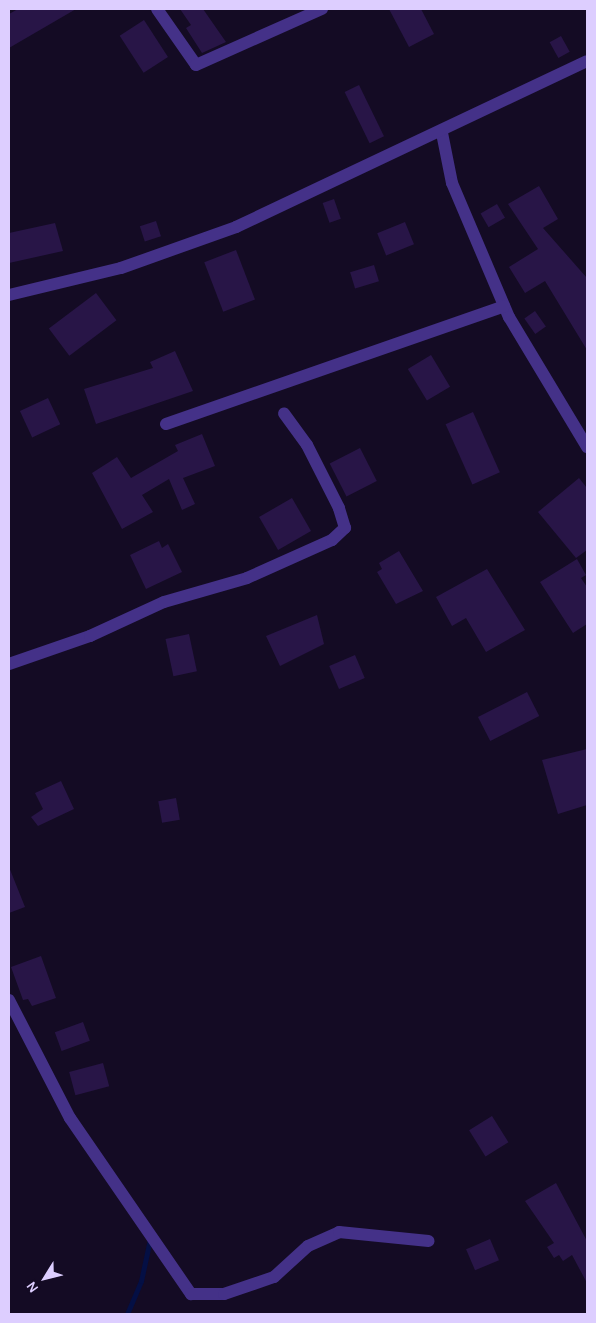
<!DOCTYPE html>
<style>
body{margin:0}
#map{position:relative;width:596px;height:1323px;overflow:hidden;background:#140b24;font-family:Karla,sans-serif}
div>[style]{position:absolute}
.stream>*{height:5px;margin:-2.5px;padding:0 2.5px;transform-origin:2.5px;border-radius:2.5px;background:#040f44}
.building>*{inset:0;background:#281547;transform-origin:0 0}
.minor>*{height:12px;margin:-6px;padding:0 6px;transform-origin:6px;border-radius:6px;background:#443188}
span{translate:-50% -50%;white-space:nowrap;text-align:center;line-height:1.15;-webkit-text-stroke:5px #140b24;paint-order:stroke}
.frame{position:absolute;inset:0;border:10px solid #ddceff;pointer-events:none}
.north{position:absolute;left:20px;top:1253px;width:50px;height:50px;-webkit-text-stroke:4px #140b24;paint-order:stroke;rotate:234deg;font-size:14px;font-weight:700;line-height:20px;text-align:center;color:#ddceff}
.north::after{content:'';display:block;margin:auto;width:18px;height:22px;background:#ddceff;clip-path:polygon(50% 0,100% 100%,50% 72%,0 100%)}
</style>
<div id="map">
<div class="stream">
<div style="left:127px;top:1314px;width:36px;rotate:-67deg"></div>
<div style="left:141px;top:1281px;width:43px;rotate:-77.9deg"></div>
</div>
<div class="building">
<div style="clip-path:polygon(18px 9px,76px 9px,9px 48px,9px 14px)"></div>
<div style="clip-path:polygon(180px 9px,203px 9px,226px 42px,202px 53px,186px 28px,191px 25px)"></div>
<div style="clip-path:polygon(389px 9px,421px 9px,434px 34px,409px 47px)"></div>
<div style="left:144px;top:20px;width:44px;height:29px;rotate:57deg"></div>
<div style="left:561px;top:36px;width:18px;height:13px;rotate:61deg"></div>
<div style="left:359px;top:85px;width:57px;height:16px;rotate:64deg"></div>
<div style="clip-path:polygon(539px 186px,558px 219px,543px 228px,587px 278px,587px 350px,545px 281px,525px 293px,509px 267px,538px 249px,508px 204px)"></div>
<div style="left:334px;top:199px;width:21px;height:12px;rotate:71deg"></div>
<div style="left:497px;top:204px;width:16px;height:19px;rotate:60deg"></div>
<div style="left:156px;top:221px;width:16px;height:17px;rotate:72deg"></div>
<div style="left:405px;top:222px;width:24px;height:30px;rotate:68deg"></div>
<div style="clip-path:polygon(55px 223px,63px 251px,9px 263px,9px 233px)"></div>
<div style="left:236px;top:250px;width:53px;height:34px;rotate:69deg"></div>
<div style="left:374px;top:265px;width:17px;height:25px;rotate:73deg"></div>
<div style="left:96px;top:293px;width:34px;height:59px;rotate:53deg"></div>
<div style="left:535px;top:311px;width:19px;height:13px;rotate:55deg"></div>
<div style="clip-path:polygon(175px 351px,193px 391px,96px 424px,84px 389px,153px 368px,150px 362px)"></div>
<div style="left:431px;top:355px;width:37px;height:27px;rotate:59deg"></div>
<div style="left:48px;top:398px;width:29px;height:31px;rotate:65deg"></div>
<div style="left:473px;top:412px;width:66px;height:30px;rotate:66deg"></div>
<div style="clip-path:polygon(202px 434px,215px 466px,183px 478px,195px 504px,182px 510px,169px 479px,142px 495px,153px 512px,122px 529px,92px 473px,117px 457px,131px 478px,178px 451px,175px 445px)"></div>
<div style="left:360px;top:448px;width:37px;height:34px;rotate:63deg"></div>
<div style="clip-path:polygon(579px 478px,587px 488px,587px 550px,576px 558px,538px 512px)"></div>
<div style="left:292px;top:498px;width:38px;height:38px;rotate:60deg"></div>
<div style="clip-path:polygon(159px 541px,162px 548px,168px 544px,182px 572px,146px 589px,130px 555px)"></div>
<div style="clip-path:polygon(399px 551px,423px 591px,396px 604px,377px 572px,382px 569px,379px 563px)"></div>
<div style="clip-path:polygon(577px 559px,586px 575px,581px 578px,587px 587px,587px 624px,573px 633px,540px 582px)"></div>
<div style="clip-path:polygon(487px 569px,525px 630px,486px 652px,466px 618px,452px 626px,436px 597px)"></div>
<div style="clip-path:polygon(317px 615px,324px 644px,280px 666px,266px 636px)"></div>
<div style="left:189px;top:634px;width:38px;height:24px;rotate:78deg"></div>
<div style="left:355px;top:655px;width:25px;height:28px;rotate:67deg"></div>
<div style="left:527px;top:692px;width:27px;height:55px;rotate:63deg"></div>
<div style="clip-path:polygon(587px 749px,587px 805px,558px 814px,542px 760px)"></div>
<div style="clip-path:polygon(61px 781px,74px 809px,38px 826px,31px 817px,43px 809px,35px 793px)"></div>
<div style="left:176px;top:798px;width:22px;height:18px;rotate:80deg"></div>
<div style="clip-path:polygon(9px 867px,25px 907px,9px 913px)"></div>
<div style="clip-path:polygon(41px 956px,56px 998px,32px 1006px,28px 999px,23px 1000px,11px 967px)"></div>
<div style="left:83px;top:1022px;width:20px;height:30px;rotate:70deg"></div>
<div style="left:103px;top:1063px;width:24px;height:35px;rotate:75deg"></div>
<div style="left:492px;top:1116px;width:31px;height:27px;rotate:58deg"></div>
<div style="clip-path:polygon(556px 1183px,587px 1241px,587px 1283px,572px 1255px,563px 1261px,559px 1255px,554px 1258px,547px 1247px,554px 1243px,525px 1201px)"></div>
<div style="left:490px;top:1239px;width:23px;height:26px;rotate:67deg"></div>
</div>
<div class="minor">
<div style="left:157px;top:9px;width:68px;rotate:55.1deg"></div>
<div style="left:196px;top:65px;width:138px;rotate:-24deg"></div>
<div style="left:442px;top:133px;width:51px;rotate:78.7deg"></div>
<div style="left:452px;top:183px;width:146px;rotate:67deg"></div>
<div style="left:509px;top:317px;width:152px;rotate:59deg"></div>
<div style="left:9px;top:295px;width:115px;rotate:-13.6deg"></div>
<div style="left:121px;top:268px;width:122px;rotate:-19.6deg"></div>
<div style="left:236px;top:227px;width:388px;rotate:-25.3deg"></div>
<div style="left:166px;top:424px;width:358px;rotate:-19.2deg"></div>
<div style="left:9px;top:664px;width:86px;rotate:-19.1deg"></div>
<div style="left:90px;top:636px;width:81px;rotate:-24.7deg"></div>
<div style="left:164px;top:602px;width:86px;rotate:-16.1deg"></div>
<div style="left:247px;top:578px;width:93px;rotate:-24.1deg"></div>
<div style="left:332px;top:540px;width:18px;rotate:-43deg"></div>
<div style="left:345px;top:528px;width:21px;rotate:-107deg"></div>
<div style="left:339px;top:508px;width:71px;rotate:-116.9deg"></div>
<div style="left:307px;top:445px;width:39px;rotate:-126deg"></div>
<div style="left:9px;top:1000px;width:133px;rotate:62.7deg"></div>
<div style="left:70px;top:1118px;width:214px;rotate:55.5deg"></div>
<div style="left:191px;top:1294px;width:33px"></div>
<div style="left:224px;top:1294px;width:53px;rotate:-18.8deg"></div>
<div style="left:274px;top:1277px;width:46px;rotate:-42.4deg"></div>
<div style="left:308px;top:1246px;width:34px;rotate:-24deg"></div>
<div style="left:339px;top:1232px;width:90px;rotate:5.7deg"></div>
</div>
<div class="frame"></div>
<div class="north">N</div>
</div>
